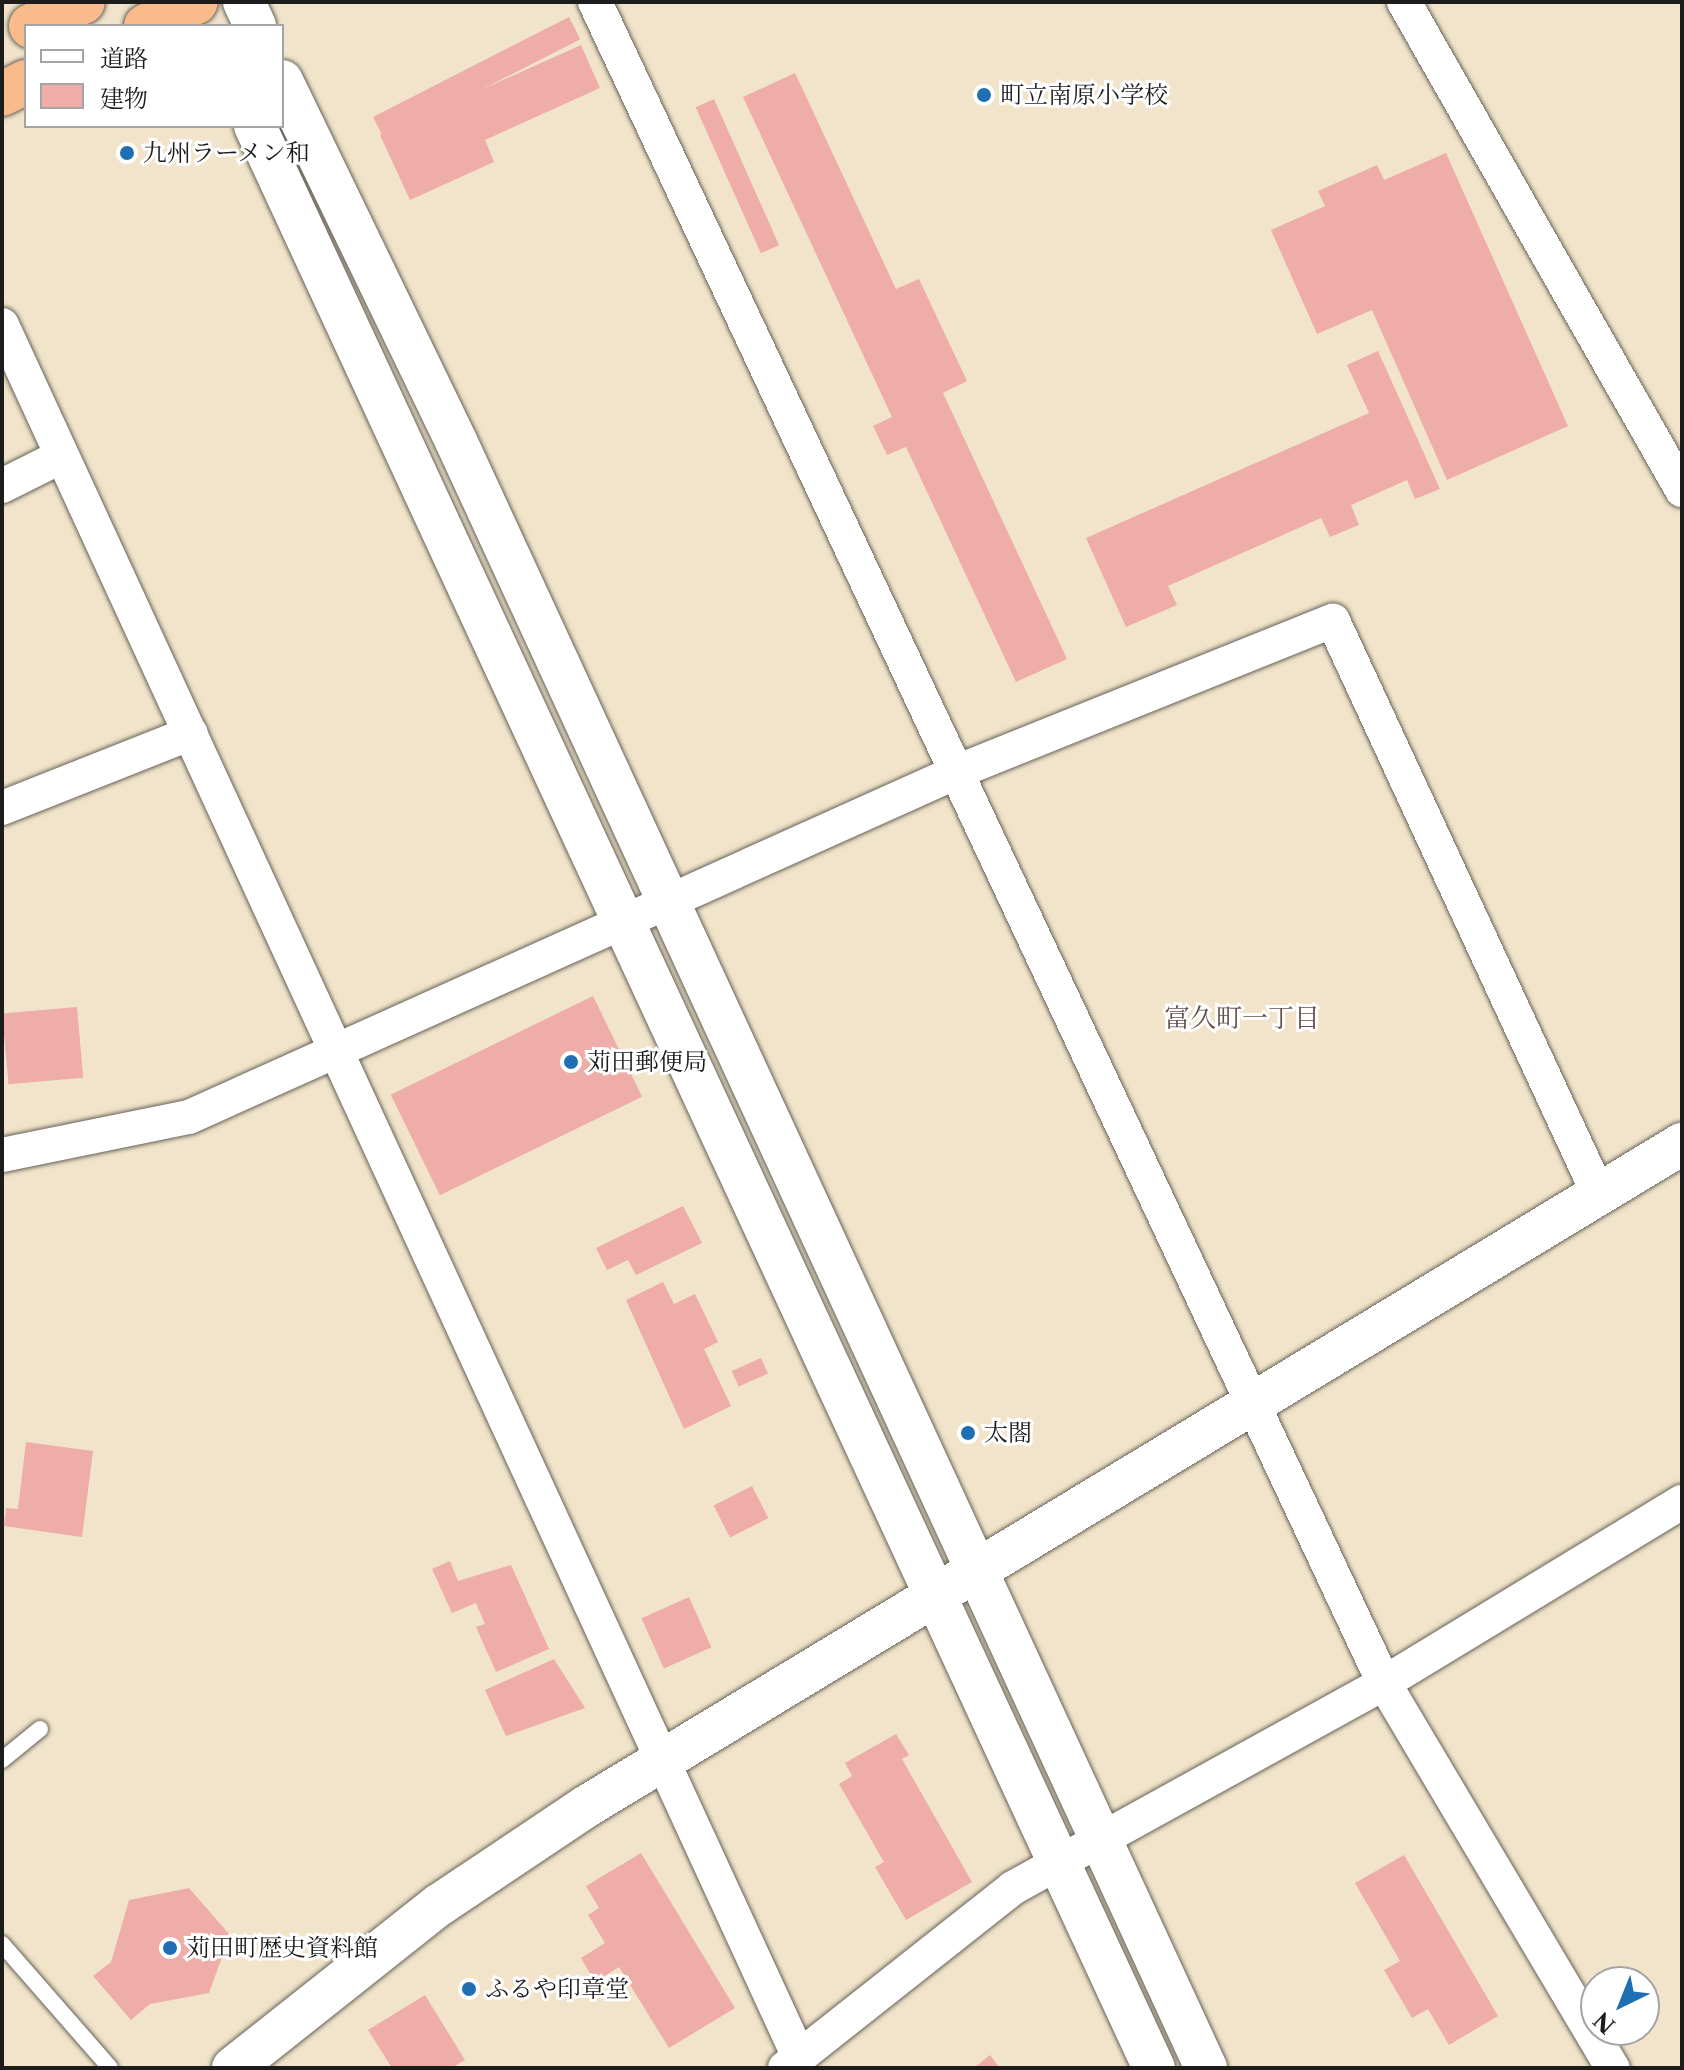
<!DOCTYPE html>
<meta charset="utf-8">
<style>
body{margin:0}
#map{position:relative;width:1684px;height:2070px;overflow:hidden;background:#f1e4ca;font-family:"Libre Caslon Text","Noto Serif JP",serif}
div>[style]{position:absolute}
.building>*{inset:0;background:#eeada8;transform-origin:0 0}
.roads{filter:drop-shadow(0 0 2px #676259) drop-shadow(0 0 2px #676259)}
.service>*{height:16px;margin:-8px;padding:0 8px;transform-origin:8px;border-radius:8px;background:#fff}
.minor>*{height:34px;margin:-17px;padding:0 17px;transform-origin:17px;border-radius:17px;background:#fff}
.tertiary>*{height:42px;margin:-21px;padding:0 21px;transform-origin:21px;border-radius:21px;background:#fff}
.trunk>*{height:44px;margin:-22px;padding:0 22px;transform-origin:22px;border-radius:22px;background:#fabb8c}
.dots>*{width:22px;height:22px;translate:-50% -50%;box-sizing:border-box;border:4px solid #fff;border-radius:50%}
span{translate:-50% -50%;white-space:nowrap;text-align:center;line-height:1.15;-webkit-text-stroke:6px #fff;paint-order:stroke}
.poi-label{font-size:24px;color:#1c1c1c}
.left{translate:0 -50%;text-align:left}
.neighbourhood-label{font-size:26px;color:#664f4d}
.frame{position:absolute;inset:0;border:4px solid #1c1c1c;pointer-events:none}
.legend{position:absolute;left:24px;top:24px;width:260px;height:104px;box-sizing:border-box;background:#fff;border:2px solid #a4a4a4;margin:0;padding:10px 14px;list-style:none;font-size:24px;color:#1c1c1c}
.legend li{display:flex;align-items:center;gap:16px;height:40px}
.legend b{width:40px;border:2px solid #a4a4a4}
.north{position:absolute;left:1580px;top:1966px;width:80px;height:80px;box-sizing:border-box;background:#fff;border:2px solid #a4a4a4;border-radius:50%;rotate:223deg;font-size:22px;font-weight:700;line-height:32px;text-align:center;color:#1c1c1c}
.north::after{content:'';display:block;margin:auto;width:28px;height:36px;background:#1f6fb2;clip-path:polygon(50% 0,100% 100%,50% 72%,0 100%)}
</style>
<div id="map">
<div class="building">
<div style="left:569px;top:17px;width:25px;height:220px;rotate:63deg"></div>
<div style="clip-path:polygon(581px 45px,600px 88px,485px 140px,494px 162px,410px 200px,380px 135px)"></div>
<div style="clip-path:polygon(795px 73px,896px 289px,919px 279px,967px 381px,943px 393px,1067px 659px,1016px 682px,906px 447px,887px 455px,873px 426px,892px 417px,743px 97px)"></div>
<div style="left:714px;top:99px;width:160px;height:20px;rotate:66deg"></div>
<div style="clip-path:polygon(1446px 153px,1568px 426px,1447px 480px,1372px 310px,1317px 334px,1271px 230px,1325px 206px,1318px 191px,1377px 165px,1384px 180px)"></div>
<div style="clip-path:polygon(1378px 351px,1440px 489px,1415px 499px,1407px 480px,1351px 505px,1359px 525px,1330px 537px,1321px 518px,1168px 586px,1177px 605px,1126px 627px,1086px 538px,1369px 413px,1347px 365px)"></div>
<div style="left:593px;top:996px;width:112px;height:225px;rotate:64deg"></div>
<div style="left:77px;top:1007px;width:71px;height:75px;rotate:85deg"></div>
<div style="clip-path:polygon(683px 1206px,702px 1243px,636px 1275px,628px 1260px,607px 1270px,596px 1248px)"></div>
<div style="clip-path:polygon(663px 1282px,674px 1304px,695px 1294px,718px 1342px,704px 1349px,731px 1406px,684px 1429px,626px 1300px)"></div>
<div style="left:761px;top:1358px;width:17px;height:32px;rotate:66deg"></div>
<div style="clip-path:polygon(26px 1442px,93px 1451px,82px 1537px,4px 1526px,6px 1508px,18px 1509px)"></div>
<div style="left:752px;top:1486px;width:36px;height:43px;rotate:63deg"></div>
<div style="clip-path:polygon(450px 1561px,458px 1581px,511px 1565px,549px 1649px,496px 1672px,476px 1627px,485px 1624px,476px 1603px,452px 1613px,432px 1569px)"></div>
<div style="left:689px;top:1597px;width:55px;height:52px;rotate:66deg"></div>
<div style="clip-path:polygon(554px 1659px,585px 1708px,506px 1736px,485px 1690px)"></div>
<div style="clip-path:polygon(896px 1734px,909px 1755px,902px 1759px,972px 1882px,906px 1920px,875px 1867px,884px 1862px,839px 1784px,852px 1776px,845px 1763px)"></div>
<div style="clip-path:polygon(641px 1853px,735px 2008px,669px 2048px,619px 1967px,595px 1982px,581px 1958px,605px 1943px,588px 1915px,599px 1908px,586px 1886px)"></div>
<div style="clip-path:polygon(1404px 1855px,1498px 2016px,1449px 2045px,1428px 2009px,1412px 2018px,1384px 1970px,1400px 1961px,1355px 1883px)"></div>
<div style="clip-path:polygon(189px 1888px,230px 1935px,209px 1993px,150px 2004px,131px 2020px,93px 1976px,111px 1962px,129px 1900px)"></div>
<div style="clip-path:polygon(425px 1995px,465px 2060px,451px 2068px,392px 2068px,368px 2030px)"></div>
<div style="clip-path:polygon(990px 2055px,1000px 2068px,974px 2068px)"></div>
</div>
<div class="roads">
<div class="service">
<div style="left:2px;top:1760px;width:49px;rotate:-39.2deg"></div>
<div style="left:2px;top:1944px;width:164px;rotate:48.9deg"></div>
</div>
<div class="minor">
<div style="left:595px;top:2px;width:1857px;rotate:64.86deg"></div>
<div style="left:1384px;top:1683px;width:448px;rotate:59.3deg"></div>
<div style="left:1404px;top:2px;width:562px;rotate:60.33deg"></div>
<div style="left:2px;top:325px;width:1907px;rotate:65.29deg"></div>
<div style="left:2px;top:486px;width:67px;rotate:-26.6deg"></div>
<div style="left:2px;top:808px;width:203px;rotate:-21.6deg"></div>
<div style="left:2px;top:1155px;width:191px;rotate:-11.5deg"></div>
<div style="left:189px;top:1117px;width:844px;rotate:-24.2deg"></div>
<div style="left:959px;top:771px;width:403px;rotate:-21.9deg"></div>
<div style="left:1333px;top:621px;width:633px;rotate:65.14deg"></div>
<div style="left:785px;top:2068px;width:290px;rotate:-38.3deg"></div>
<div style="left:1013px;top:1888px;width:424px;rotate:-28.9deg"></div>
<div style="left:1384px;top:1683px;width:349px;rotate:-31.3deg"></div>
</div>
<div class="tertiary">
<div style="left:244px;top:2px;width:26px;rotate:65deg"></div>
<div style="left:282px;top:81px;width:400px;rotate:64.2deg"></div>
<div style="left:456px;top:441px;width:1792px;rotate:65.25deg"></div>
<div style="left:255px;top:126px;width:2140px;rotate:65.16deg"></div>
<div style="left:233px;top:2068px;width:263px;rotate:-38.4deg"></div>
<div style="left:439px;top:1905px;width:178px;rotate:-33.8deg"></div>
<div style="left:587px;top:1806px;width:1280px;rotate:-31.16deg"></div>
</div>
<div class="trunk">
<div style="left:31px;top:26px;width:57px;rotate:-24.8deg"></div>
<div style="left:146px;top:26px;width:55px;rotate:-25.6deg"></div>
<div style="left:2px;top:94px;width:27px;rotate:-27deg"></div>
</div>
</div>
<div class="dots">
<div style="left:984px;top:95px;background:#1f6fb2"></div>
<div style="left:127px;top:153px;background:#1f6fb2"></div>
<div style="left:571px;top:1062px;background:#1f6fb2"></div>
<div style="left:968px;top:1433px;background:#1f6fb2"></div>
<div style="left:170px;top:1948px;background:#1f6fb2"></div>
<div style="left:469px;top:1989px;background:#1f6fb2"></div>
</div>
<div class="poi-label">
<span class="left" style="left:1000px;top:95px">町立南原小学校</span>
<span class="left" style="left:143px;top:153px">九州ラーメン和</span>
<span class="left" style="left:587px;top:1062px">苅田郵便局</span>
<span class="left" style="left:984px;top:1433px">太閤</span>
<span class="left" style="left:186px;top:1948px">苅田町歴史資料館</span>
<span class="left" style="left:485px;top:1989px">ふるや印章堂</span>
</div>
<div class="neighbourhood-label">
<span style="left:1242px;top:1019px">富久町一丁目</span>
</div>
<div class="frame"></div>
<ul class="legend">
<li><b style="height:10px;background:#fff"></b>道路</li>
<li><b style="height:22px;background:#eeada8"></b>建物</li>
</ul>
<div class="north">N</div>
</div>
